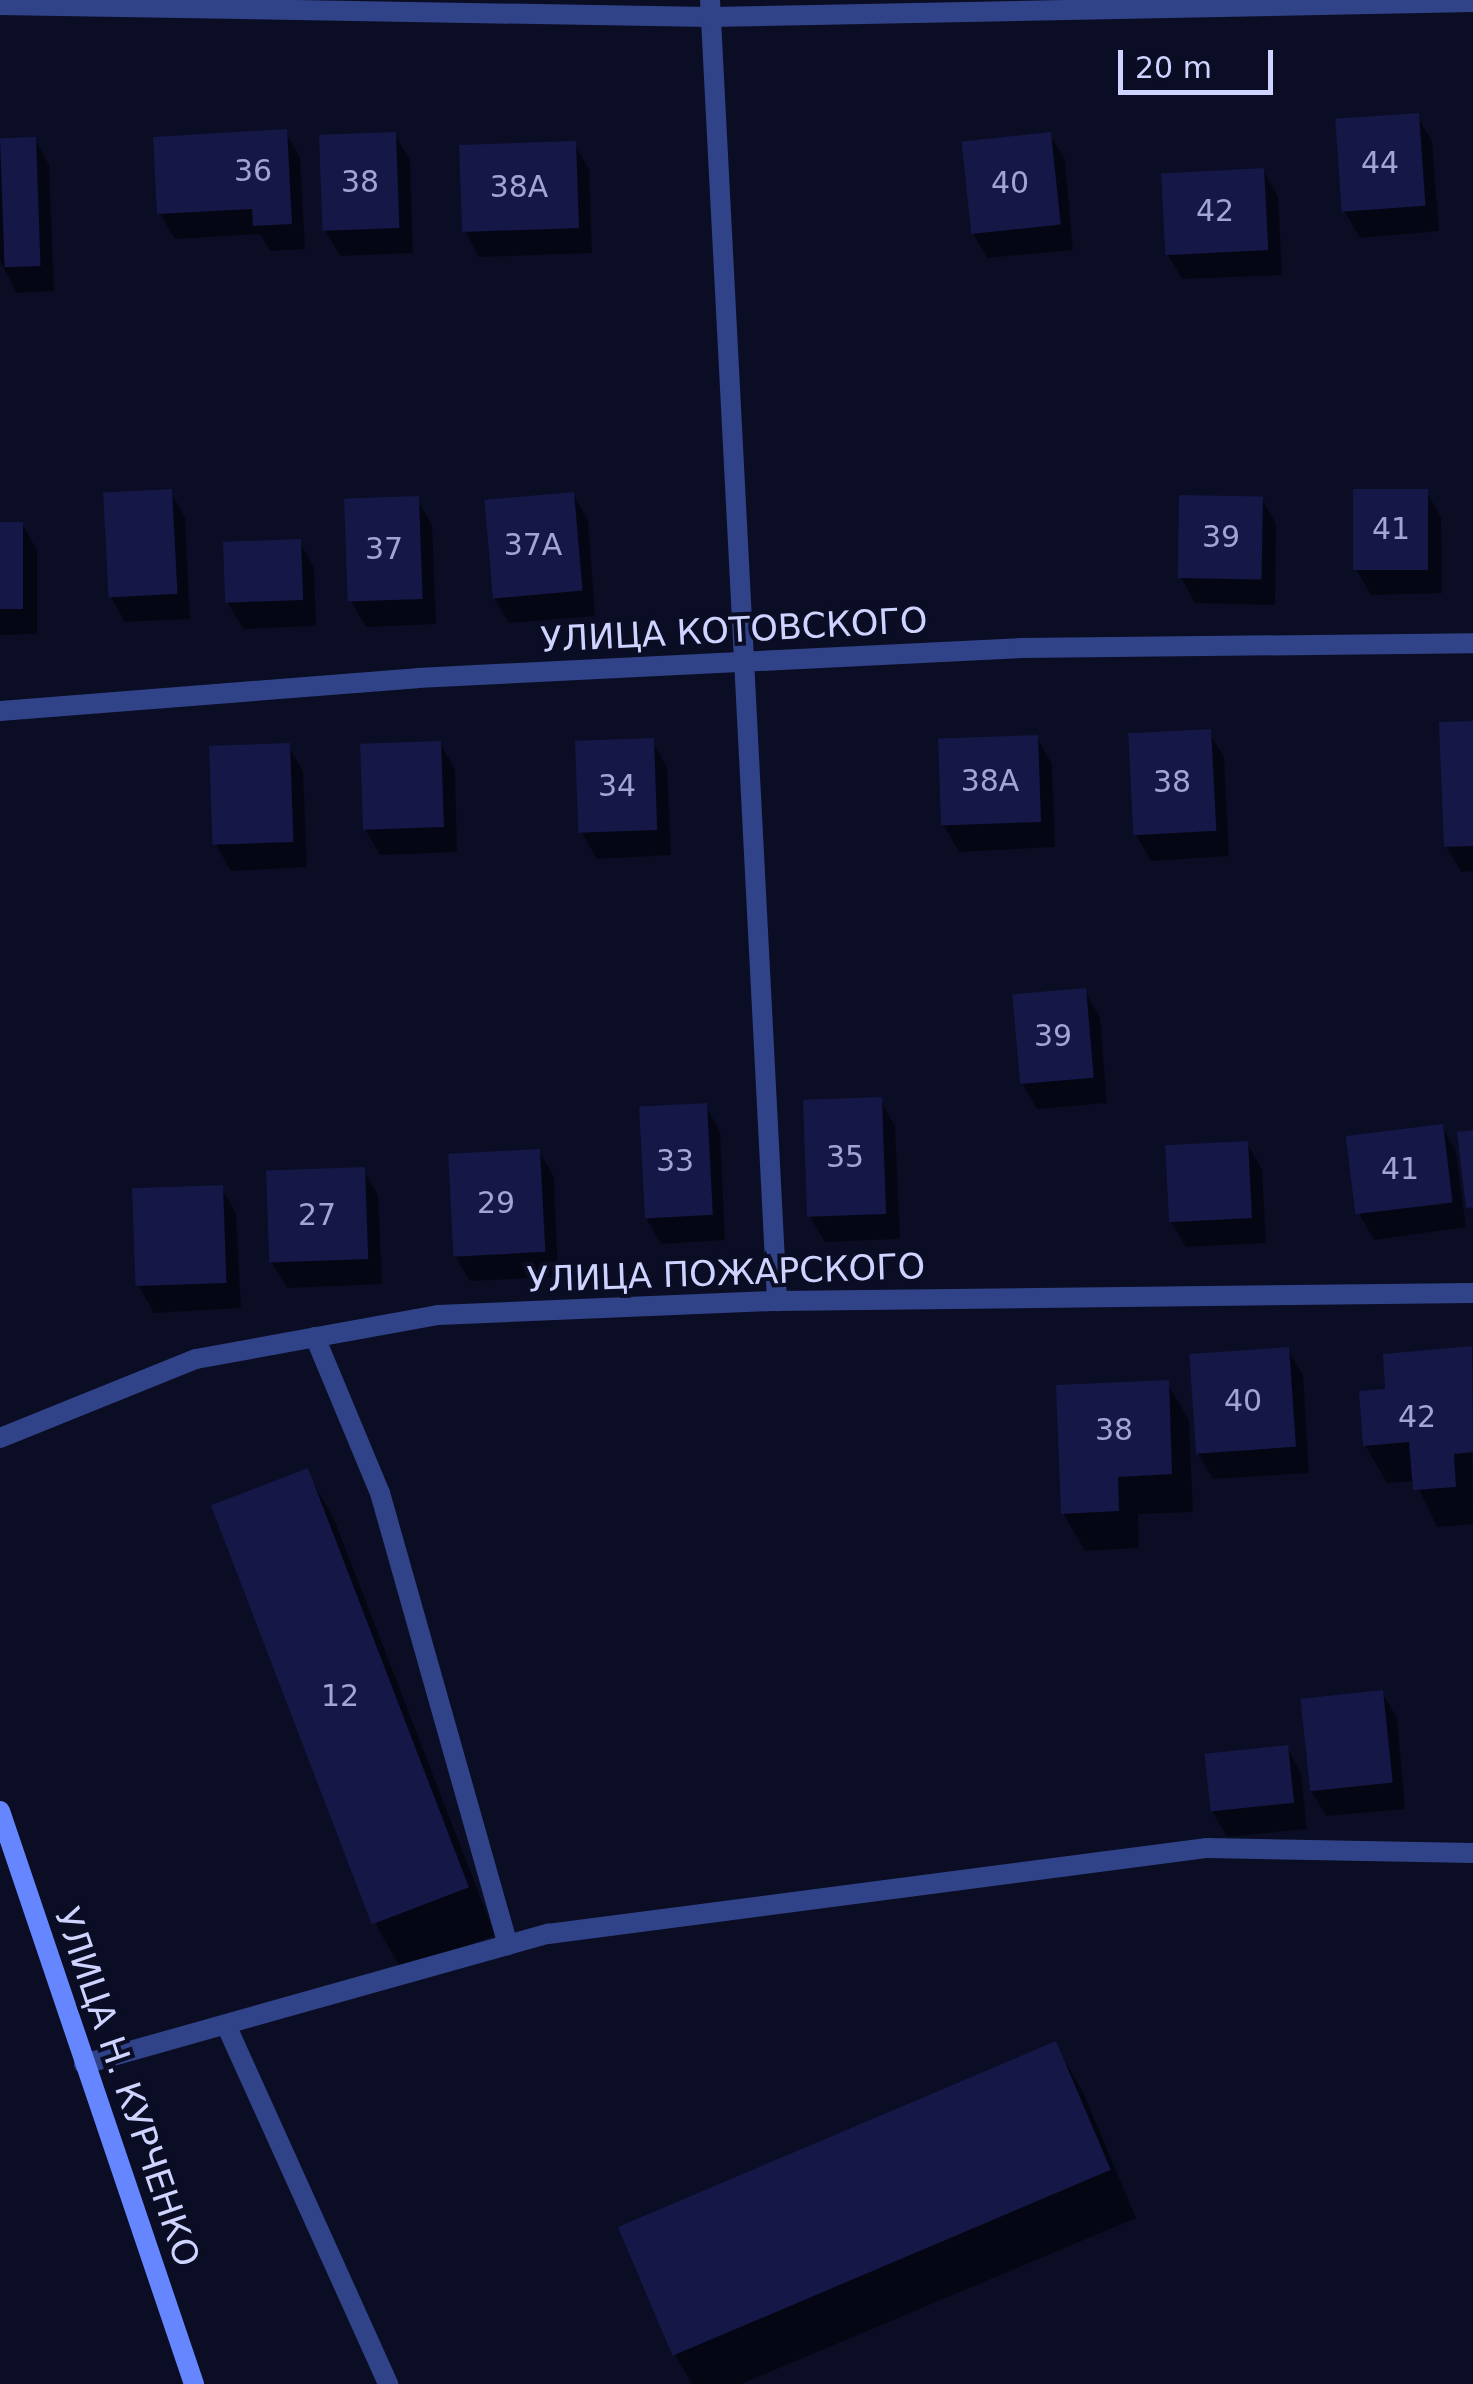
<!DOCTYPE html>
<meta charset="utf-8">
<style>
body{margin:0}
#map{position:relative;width:1473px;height:2384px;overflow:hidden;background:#0b0d24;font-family:"DejaVu Sans",sans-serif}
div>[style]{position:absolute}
.shadow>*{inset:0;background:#0007}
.building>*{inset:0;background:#151746;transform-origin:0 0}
.lane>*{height:20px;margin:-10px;padding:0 10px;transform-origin:10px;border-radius:10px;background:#314388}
.street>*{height:20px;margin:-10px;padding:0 10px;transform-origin:10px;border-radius:10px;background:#314388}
.secondary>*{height:20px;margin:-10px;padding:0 10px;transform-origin:10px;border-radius:10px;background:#6586ff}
span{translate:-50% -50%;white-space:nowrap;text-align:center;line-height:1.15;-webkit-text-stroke:8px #0b0d24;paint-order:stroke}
.number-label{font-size:30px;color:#a0a5d1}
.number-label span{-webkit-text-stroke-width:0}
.street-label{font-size:35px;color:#ced4ff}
.scale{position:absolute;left:1118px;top:50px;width:155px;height:45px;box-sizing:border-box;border:5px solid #ced4ff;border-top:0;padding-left:12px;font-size:30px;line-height:35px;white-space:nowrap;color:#ced4ff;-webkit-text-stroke:8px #0b0d24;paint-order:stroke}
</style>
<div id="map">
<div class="shadow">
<div style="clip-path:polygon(1417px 116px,1432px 141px,1439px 231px,1360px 238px,1345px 212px)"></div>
<div style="clip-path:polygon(285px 131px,300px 157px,305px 249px,270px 251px,260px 234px,175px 239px,160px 214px)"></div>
<div style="clip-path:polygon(395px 135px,410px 160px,413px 253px,340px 256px,325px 230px)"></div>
<div style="clip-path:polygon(1050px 135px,1065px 160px,1073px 250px,987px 258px,972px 232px)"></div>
<div style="clip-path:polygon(35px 139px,49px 165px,54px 291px,16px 293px,0 260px,0 141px)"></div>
<div style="clip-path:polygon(574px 143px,589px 169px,592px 253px,479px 257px,465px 231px)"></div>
<div style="clip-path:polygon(1263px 170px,1278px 196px,1282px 275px,1182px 279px,1167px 254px)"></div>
<div style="clip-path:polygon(170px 491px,185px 517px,190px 619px,125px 622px,110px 596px)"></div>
<div style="clip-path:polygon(1426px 491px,1441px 517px,1442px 593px,1371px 595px,1356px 569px)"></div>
<div style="clip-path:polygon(573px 494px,588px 520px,595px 616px,509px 623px,494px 598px)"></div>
<div style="clip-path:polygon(417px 499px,432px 525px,436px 624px,366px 627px,351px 601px)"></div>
<div style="clip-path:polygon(1262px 499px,1276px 524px,1275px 605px,1195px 603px,1181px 578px)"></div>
<div style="clip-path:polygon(22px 524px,37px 550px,37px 634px,0 635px,0 525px)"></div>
<div style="clip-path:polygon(300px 542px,314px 568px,316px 626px,243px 629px,228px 603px)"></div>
<div style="clip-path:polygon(1473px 724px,1473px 871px,1461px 872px,1446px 846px)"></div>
<div style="clip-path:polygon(1209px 732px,1224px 757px,1229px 856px,1151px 861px,1136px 835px)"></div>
<div style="clip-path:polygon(1037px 738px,1052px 764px,1055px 847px,959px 852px,944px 826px)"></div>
<div style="clip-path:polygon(652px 741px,667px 767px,671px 855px,597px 859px,582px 833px)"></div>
<div style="clip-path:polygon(440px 743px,455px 769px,457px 852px,380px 855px,365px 829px)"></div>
<div style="clip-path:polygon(288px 745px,303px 771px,307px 867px,231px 871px,216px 845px)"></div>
<div style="clip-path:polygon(1085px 991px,1100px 1017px,1107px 1103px,1037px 1109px,1022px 1083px)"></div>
<div style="clip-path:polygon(880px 1100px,895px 1126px,900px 1239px,825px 1242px,810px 1217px)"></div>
<div style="clip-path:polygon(705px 1105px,720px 1131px,725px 1240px,661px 1244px,646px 1218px)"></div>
<div style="clip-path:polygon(1442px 1126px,1456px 1152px,1466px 1227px,1374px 1240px,1359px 1214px)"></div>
<div style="clip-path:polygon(1247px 1143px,1262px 1169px,1266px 1243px,1186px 1247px,1171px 1222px)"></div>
<div style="clip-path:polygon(539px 1151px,554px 1177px,558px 1277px,470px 1281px,455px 1256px)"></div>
<div style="clip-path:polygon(363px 1169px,378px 1195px,382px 1284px,287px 1288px,272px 1263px)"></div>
<div style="clip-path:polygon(221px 1187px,236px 1213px,241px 1308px,154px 1313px,139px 1287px)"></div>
<div style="clip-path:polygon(1471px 1349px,1473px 1524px,1437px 1527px,1415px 1481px,1387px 1483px,1365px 1445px,1388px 1391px)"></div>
<div style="clip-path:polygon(1288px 1350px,1303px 1375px,1309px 1473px,1213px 1479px,1198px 1454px)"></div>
<div style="clip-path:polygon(1167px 1383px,1189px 1420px,1193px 1512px,1138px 1514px,1139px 1548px,1085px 1551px,1063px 1513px)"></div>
<div style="clip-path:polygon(307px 1472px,334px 1519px,495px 1935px,402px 1971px,375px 1923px)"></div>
<div style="clip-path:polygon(1382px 1692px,1397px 1718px,1405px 1809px,1326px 1816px,1311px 1791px)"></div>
<div style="clip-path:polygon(1287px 1748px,1301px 1773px,1307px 1829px,1227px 1837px,1212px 1811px)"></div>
<div style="clip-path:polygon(1055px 2044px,1083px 2092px,1136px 2218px,741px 2384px,692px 2384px,674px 2353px)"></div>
</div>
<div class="building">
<div style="left:1419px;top:113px;width:93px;height:84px;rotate:86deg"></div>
<div style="clip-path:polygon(287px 129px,292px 224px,253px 226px,252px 209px,157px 214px,153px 137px)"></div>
<div style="left:396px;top:132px;width:96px;height:77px;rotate:88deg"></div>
<div style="left:1051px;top:132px;width:93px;height:90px;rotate:84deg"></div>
<div style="left:36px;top:137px;width:129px;height:36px;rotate:88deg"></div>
<div style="left:576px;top:141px;width:87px;height:117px;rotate:88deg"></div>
<div style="left:1264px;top:168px;width:82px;height:103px;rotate:87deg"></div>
<div style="left:172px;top:489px;width:105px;height:69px;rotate:87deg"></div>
<div style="left:1353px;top:489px;width:75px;height:81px"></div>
<div style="left:574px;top:492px;width:99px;height:90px;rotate:85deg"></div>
<div style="left:1179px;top:495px;width:84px;height:83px;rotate:1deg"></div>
<div style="left:419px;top:496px;width:103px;height:75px;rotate:88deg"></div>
<div style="left:0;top:522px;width:23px;height:87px"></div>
<div style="left:301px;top:539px;width:61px;height:78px;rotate:88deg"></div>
<div style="clip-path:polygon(1473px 721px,1473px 846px,1444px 847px,1439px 722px)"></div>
<div style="left:1211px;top:729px;width:102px;height:83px;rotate:87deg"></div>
<div style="left:1038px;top:735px;width:87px;height:100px;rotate:88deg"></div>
<div style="left:654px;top:738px;width:92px;height:79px;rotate:88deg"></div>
<div style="left:441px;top:741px;width:86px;height:81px;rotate:88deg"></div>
<div style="left:290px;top:743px;width:99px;height:81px;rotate:88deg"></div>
<div style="left:1086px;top:988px;width:90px;height:74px;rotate:85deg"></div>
<div style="left:882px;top:1097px;width:117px;height:79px;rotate:88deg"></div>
<div style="left:707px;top:1103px;width:112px;height:68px;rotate:87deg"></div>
<div style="left:1443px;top:1124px;width:79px;height:98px;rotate:83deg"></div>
<div style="clip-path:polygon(1473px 1130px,1473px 1207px,1466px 1208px,1457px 1132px)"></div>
<div style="left:1248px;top:1141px;width:77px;height:83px;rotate:87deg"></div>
<div style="left:540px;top:1149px;width:103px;height:92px;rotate:87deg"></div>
<div style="left:365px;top:1167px;width:92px;height:99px;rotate:88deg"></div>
<div style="left:223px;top:1185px;width:98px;height:91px;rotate:88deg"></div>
<div style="clip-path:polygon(1472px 1346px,1473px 1452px,1454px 1454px,1456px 1487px,1413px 1490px,1409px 1442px,1363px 1446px,1359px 1391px,1385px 1389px,1383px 1354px)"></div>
<div style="left:1289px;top:1347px;width:100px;height:100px;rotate:86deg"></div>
<div style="clip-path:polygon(1169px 1380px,1172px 1474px,1118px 1477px,1119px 1511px,1061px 1514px,1056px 1385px)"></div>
<div style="left:308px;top:1468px;width:449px;height:104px;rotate:69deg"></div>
<div style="left:1383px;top:1690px;width:93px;height:83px;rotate:84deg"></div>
<div style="left:1288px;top:1745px;width:58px;height:84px;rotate:84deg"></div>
<div style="left:1056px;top:2041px;width:140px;height:476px;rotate:67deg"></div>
</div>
<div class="lane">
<div style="left:710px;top:0;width:1303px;rotate:87.05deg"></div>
<div style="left:315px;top:1337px;width:169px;rotate:67.4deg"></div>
<div style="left:380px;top:1493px;width:470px;rotate:74.2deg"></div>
<div style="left:227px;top:2027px;width:392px;rotate:65.7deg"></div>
</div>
<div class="street">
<div style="left:0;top:5px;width:710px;rotate:0.97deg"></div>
<div style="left:710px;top:17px;width:763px;rotate:-1.13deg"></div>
<div style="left:0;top:711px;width:418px;rotate:-4.5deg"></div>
<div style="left:417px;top:678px;width:605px;rotate:-2.84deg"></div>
<div style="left:1021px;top:648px;width:452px;rotate:-0.6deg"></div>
<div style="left:0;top:1438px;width:211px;rotate:-22deg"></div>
<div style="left:196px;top:1359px;width:246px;rotate:-10.3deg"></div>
<div style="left:438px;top:1315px;width:339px;rotate:-2.4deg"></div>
<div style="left:777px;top:1301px;width:696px;rotate:-0.66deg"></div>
<div style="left:84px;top:2064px;width:482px;rotate:-15.7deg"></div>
<div style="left:548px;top:1934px;width:665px;rotate:-7.44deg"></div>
<div style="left:1207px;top:1848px;width:266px;rotate:1.1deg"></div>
</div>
<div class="secondary">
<div style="left:0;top:1811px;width:605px;rotate:71.3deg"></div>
</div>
<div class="number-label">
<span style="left:1380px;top:163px">44</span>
<span style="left:253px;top:171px">36</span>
<span style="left:360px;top:182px">38</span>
<span style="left:1010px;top:183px">40</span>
<span style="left:519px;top:187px">38А</span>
<span style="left:1215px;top:211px">42</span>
<span style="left:1391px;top:529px">41</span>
<span style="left:1221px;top:537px">39</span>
<span style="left:533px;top:545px">37А</span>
<span style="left:384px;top:549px">37</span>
<span style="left:990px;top:781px">38А</span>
<span style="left:1172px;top:782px">38</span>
<span style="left:617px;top:786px">34</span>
<span style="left:1053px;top:1036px">39</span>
<span style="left:845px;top:1157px">35</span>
<span style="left:675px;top:1161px">33</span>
<span style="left:1400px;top:1169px">41</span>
<span style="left:496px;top:1203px">29</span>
<span style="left:317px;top:1215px">27</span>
<span style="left:1243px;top:1401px">40</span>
<span style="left:1417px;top:1417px">42</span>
<span style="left:1114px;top:1430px">38</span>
<span style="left:340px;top:1696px">12</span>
</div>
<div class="street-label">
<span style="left:734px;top:630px;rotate:-3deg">УЛИЦА КОТОВСКОГО</span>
<span style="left:726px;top:1273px;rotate:-2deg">УЛИЦА ПОЖАРСКОГО</span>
<span style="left:127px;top:2087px;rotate:71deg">УЛИЦА Н. КУРЧЕНКО</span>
</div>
<div class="scale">20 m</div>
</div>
